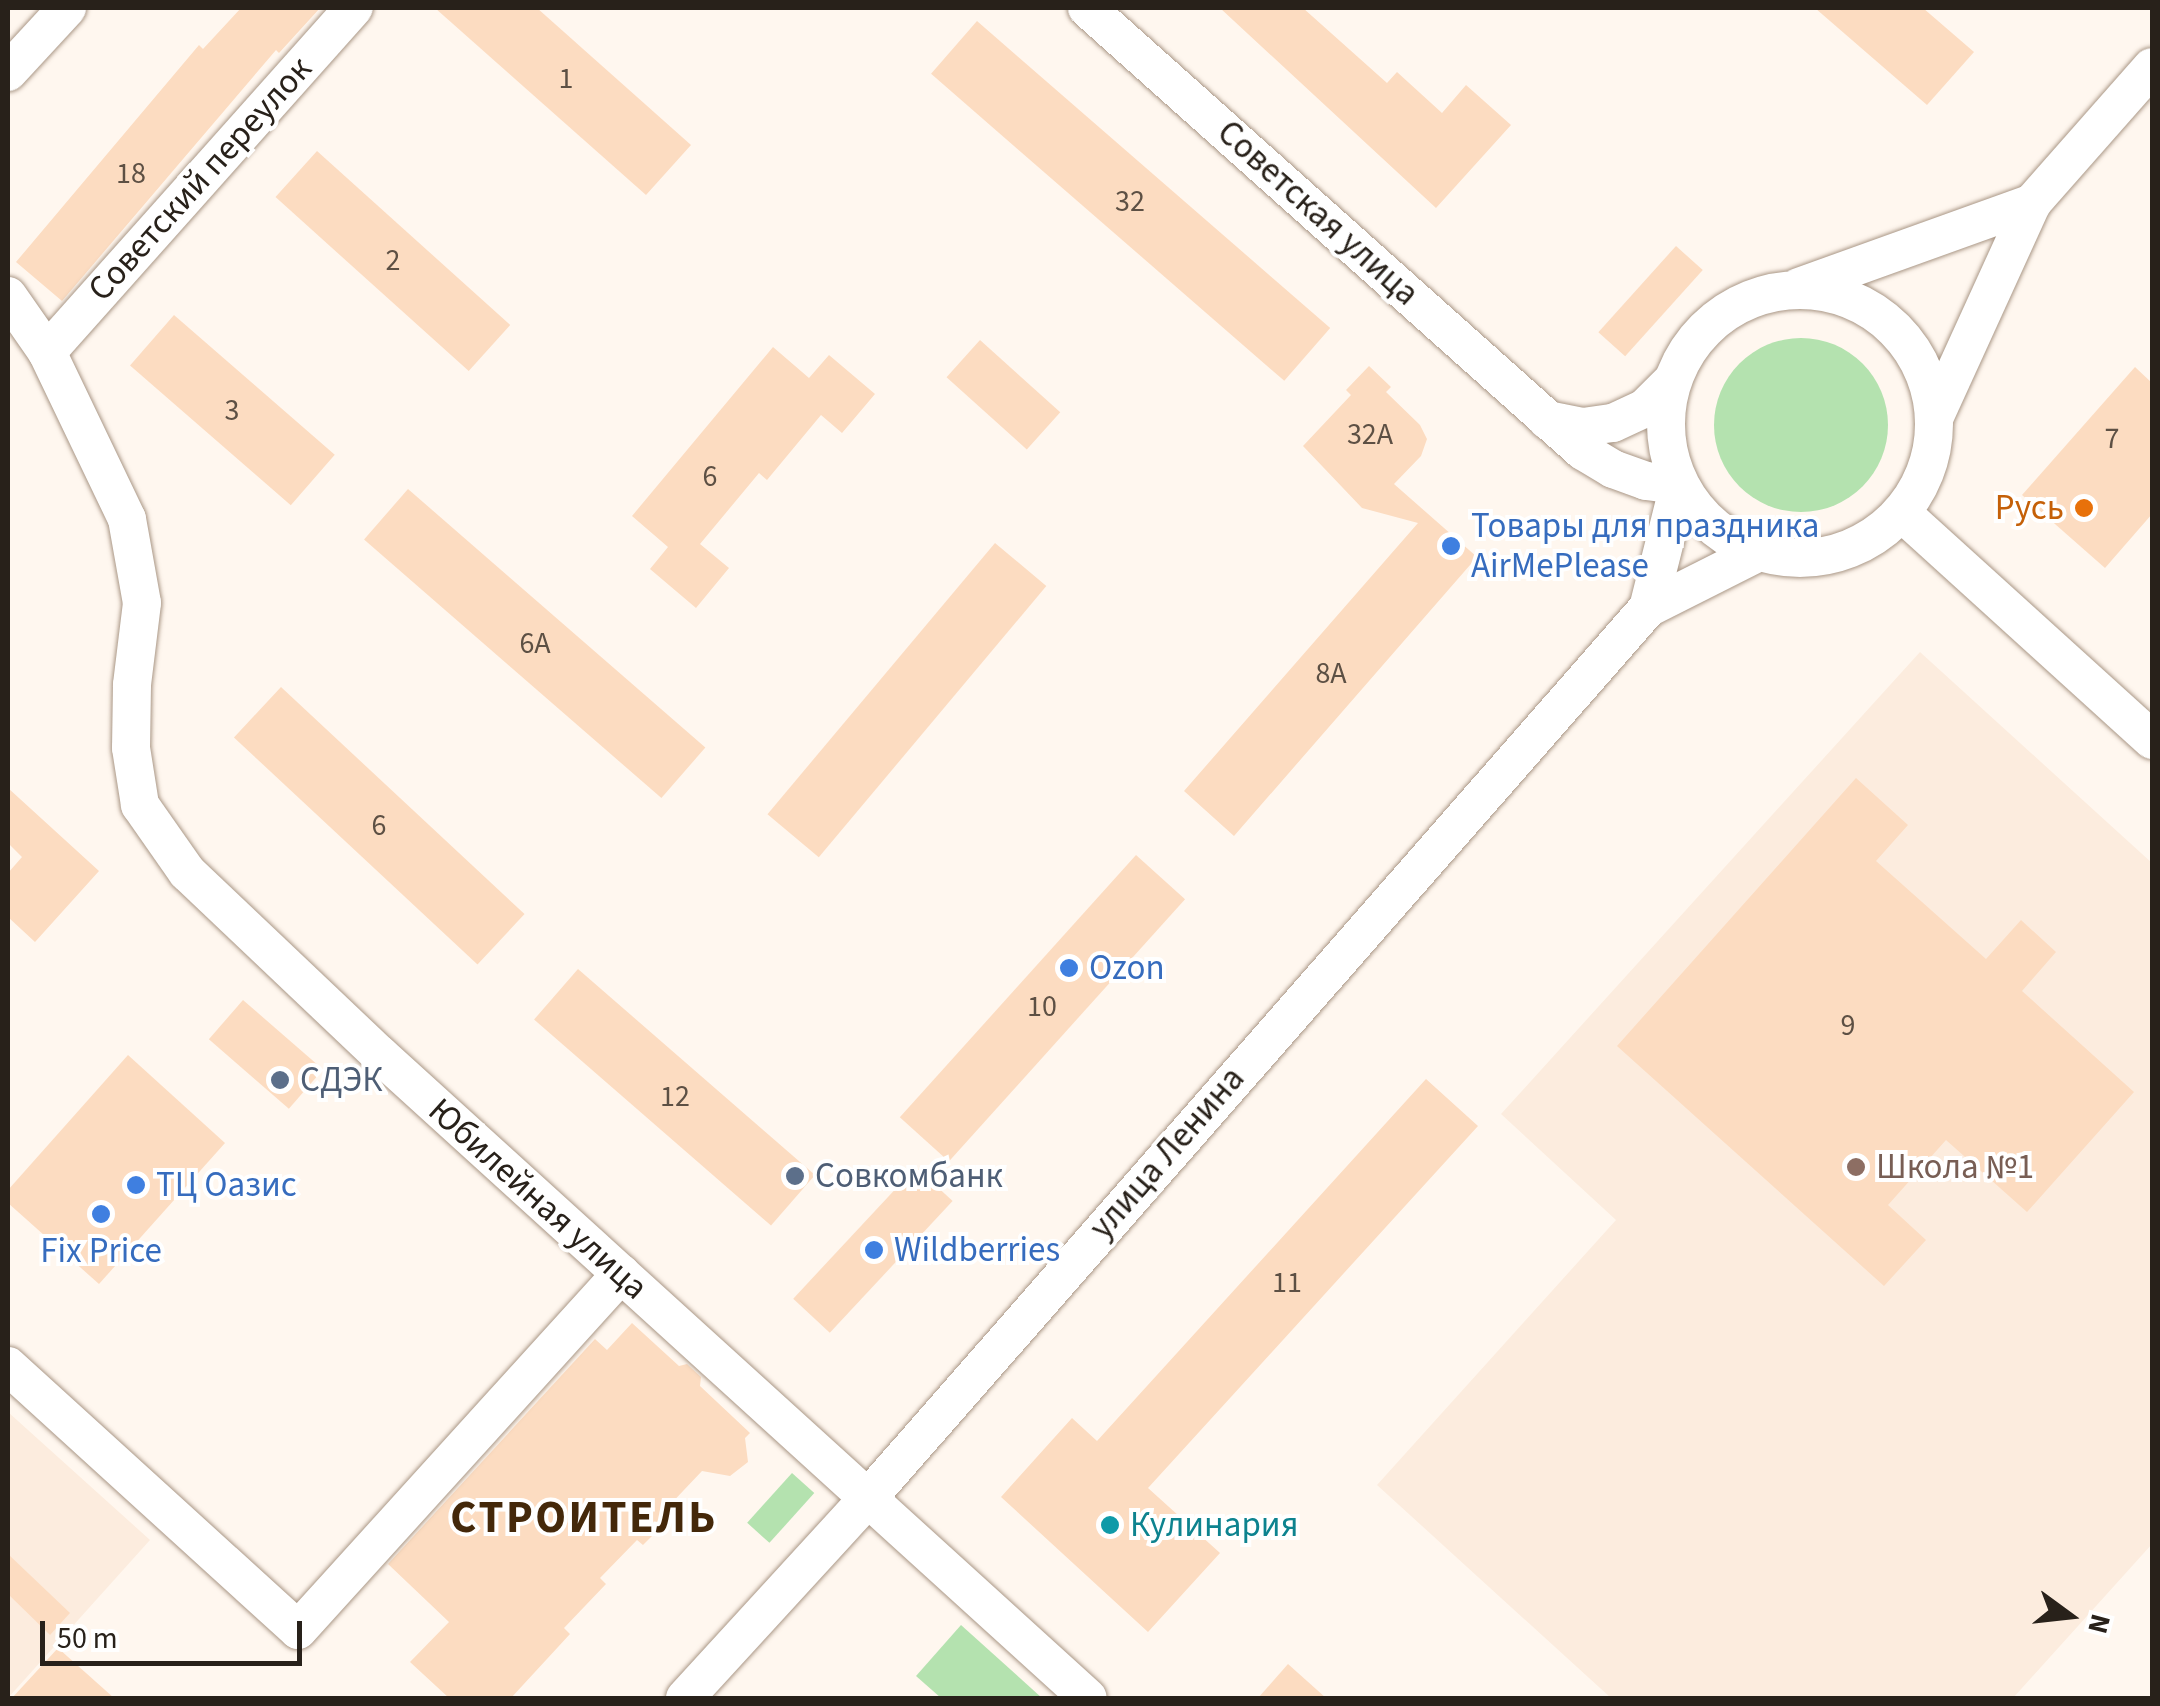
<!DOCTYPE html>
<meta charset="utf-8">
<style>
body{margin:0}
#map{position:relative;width:2160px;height:1706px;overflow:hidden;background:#fff7ef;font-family:"Source Sans 3",sans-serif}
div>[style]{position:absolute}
.built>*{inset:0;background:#fcecde}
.green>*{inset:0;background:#b4e2af;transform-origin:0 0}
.round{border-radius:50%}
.building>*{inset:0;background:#fcdcc1;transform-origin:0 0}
.roads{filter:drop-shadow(0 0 2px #aa9786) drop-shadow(0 0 2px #aa9786)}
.street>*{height:38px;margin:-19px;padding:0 19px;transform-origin:19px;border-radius:19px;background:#fff}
.street>.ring{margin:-19px;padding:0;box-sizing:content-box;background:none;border:38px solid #fff;border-radius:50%}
.dots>*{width:28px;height:28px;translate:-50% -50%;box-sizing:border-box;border:5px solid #fff;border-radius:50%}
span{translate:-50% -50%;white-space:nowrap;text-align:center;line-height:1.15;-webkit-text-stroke:8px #fff;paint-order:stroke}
.number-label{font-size:30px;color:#5d5044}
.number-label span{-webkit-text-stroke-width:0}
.street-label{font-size:35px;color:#28211a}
.food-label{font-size:35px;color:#c56008}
.right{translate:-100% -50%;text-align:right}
.shop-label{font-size:35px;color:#366cbe}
.left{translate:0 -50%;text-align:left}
.service-label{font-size:35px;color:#4e5e75}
.education-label{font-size:35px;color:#785e54}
.culture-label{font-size:35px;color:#0d838f}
.district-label{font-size:45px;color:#44280a;font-weight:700;letter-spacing:2.5px}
.frame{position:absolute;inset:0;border:10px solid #28211a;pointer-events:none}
.north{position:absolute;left:2020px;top:1566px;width:100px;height:100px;-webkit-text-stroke:8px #fff;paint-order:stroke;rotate:105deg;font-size:28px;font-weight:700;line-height:40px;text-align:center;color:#28211a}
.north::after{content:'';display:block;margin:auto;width:35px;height:45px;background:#28211a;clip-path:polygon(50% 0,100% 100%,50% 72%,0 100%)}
.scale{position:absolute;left:40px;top:1621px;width:262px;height:45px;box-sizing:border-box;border:5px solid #28211a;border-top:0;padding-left:12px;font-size:30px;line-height:35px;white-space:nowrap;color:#28211a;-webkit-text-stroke:8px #fff;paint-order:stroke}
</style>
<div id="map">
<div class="built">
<div style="clip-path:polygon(1920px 652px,2152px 863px,2152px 1544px,2013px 1698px,1611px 1698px,1377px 1485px,1616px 1220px,1501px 1114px)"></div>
<div style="clip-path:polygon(8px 1412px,150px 1540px,8px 1698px)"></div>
</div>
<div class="green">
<div class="round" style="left:1714px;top:338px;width:174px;height:174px"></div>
<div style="left:792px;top:1473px;width:30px;height:67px;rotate:42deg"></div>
<div style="clip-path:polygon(961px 1625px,1042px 1698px,941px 1698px,916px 1676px)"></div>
</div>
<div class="building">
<div style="clip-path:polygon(241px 8px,320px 8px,279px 53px,276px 50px,62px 301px,16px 262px,199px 45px,203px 49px)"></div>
<div style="clip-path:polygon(435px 8px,537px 8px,691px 145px,646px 195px)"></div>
<div style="clip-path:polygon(1220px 8px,1303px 8px,1387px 83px,1397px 72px,1442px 113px,1466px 85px,1511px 125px,1436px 208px)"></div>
<div style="clip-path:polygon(1815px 8px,1923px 8px,1974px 52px,1927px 105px)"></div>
<div style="left:977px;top:21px;width:468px;height:70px;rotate:41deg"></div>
<div style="left:317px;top:151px;width:260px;height:62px;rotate:42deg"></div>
<div style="left:1676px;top:246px;width:36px;height:116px;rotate:42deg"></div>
<div style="left:174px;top:315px;width:213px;height:67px;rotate:41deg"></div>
<div style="left:980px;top:340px;width:108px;height:50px;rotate:42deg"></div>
<div style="clip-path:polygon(773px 347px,809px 378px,829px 355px,875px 394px,842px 433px,821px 415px,767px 480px,759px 473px,700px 544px,729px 568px,696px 608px,650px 569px,668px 547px,632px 516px)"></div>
<div style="clip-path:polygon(1369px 366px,1391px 387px,1386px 392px,1420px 425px,1427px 439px,1421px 456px,1394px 484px,1477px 557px,1234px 836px,1184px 791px,1418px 523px,1362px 508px,1303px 446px,1351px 395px,1346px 390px)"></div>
<div style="clip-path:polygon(2135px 367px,2152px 383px,2152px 514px,2105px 568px,2022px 495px)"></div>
<div style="left:408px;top:489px;width:394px;height:67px;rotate:41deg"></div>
<div style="left:995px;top:543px;width:67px;height:354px;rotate:40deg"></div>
<div style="left:281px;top:687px;width:333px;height:69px;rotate:43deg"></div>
<div style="clip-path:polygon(1856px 778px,1908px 825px,1876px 861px,1986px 959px,2021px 920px,2056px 952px,2022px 991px,2134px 1092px,2027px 1212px,1946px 1140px,1888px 1205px,1926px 1240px,1884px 1286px,1617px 1046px)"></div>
<div style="clip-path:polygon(8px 788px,99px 871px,35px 942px,8px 917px,8px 873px,22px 857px,8px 843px)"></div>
<div style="left:1136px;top:855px;width:66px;height:353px;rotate:42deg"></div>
<div style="left:578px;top:969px;width:314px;height:67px;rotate:41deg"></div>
<div style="left:243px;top:1000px;width:106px;height:52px;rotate:41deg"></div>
<div style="clip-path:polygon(128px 1055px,225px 1143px,99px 1284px,8px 1203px,8px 1190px)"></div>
<div style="clip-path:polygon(1426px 1079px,1478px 1126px,1148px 1488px,1220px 1553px,1148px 1632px,1001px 1497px,1072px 1418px,1097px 1441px)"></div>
<div style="left:916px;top:1167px;width:50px;height:180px;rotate:43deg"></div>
<div style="clip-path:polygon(632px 1323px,679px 1366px,687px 1364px,701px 1377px,700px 1386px,750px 1433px,745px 1438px,748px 1462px,730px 1476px,702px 1471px,665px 1510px,672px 1516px,643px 1545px,637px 1540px,600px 1578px,606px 1584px,564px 1628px,570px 1634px,511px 1698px,449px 1698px,410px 1662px,449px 1622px,388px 1564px,595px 1339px,607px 1350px)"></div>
<div style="clip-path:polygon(8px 1554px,70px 1613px,50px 1635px,8px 1594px)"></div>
<div style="clip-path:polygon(58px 1648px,114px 1698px,12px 1698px)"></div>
<div style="clip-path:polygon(1288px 1664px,1326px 1698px,1258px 1698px)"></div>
</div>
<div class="roads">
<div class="street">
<div style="left:1087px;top:8px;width:665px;rotate:41.77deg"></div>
<div style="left:1583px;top:451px;width:35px;rotate:31deg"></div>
<div style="left:1613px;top:469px;width:35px;rotate:20deg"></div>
<div style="left:1646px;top:481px;width:33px;rotate:7deg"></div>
<div style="left:1679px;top:485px;width:127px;rotate:104.1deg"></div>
<div style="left:8px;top:72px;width:87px;rotate:-47.3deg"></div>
<div style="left:1799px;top:287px;width:248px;rotate:-19.8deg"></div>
<div class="ring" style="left:1666px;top:290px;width:230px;height:230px"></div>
<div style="left:8px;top:296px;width:68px;rotate:55.1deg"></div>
<div style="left:47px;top:352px;width:185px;rotate:64.4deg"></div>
<div style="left:127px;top:519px;width:85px;rotate:79.9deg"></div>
<div style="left:142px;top:603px;width:83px;rotate:97deg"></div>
<div style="left:132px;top:685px;width:63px;rotate:90.9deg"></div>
<div style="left:131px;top:748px;width:58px;rotate:81deg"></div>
<div style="left:140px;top:805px;width:82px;rotate:55deg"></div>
<div style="left:187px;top:872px;width:266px;rotate:43.5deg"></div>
<div style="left:380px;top:1055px;width:956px;rotate:42.25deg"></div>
<div style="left:47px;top:352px;width:461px;rotate:-48.3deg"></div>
<div style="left:1935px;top:416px;width:234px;rotate:-65.5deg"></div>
<div style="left:2032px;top:203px;width:181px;rotate:-48.6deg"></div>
<div style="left:1547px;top:420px;width:37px;rotate:11deg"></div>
<div style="left:1583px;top:427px;width:30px;rotate:-8deg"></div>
<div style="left:1613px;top:423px;width:35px;rotate:-25deg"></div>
<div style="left:1645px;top:408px;width:38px;rotate:-45deg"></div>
<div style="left:1902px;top:513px;width:338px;rotate:42.2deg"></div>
<div style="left:8px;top:1366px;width:392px;rotate:42.3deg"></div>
<div style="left:298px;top:1630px;width:481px;rotate:-47.8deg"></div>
<div style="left:685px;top:1698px;width:271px;rotate:-47.5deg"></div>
<div style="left:868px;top:1498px;width:1183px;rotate:-48.77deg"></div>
<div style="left:1648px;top:608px;width:122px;rotate:-26.8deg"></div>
</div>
</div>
<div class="dots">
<div style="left:2084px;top:508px;background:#e8710a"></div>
<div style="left:1451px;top:546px;background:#3f7fe0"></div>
<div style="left:1069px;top:968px;background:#3f7fe0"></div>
<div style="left:280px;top:1080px;background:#5c6f8a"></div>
<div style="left:1856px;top:1167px;background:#8d6e63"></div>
<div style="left:795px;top:1176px;background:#5c6f8a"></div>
<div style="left:136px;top:1185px;background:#3f7fe0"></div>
<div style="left:101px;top:1214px;background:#3f7fe0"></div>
<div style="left:874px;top:1250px;background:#3f7fe0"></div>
<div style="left:1110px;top:1525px;background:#0f9aa8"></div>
</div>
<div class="number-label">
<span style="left:566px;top:79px">1</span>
<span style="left:131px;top:174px">18</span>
<span style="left:1130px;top:202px">32</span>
<span style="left:393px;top:261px">2</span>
<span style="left:232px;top:411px">3</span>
<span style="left:1370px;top:435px">32А</span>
<span style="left:2112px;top:439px">7</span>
<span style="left:710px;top:477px">6</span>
<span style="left:535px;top:644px">6А</span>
<span style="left:1331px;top:674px">8А</span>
<span style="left:379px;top:826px">6</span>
<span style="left:1042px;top:1007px">10</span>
<span style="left:1848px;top:1026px">9</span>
<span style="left:675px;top:1097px">12</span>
<span style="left:1287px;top:1283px">11</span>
</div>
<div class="street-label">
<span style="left:200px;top:179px;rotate:-48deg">Советский переулок</span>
<span style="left:1318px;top:213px;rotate:42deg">Советская улица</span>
<span style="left:1167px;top:1153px;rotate:-49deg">улица Ленина</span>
<span style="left:538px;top:1199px;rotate:42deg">Юбилейная улица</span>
</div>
<div class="food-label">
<span class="right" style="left:2064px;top:508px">Русь</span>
</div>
<div class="shop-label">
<span class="left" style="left:1471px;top:546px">Товары для праздника<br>AirMePlease</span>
<span class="left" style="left:1089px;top:968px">Ozon</span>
<span class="left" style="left:156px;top:1185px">ТЦ Оазис</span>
<span class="left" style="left:894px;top:1250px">Wildberries</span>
<span style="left:101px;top:1251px">Fix Price</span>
</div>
<div class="service-label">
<span class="left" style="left:300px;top:1080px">СДЭК</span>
<span class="left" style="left:815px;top:1176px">Совкомбанк</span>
</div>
<div class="education-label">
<span class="left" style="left:1876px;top:1167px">Школа №1</span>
</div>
<div class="culture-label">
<span class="left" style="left:1130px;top:1525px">Кулинария</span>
</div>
<div class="district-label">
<span style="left:584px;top:1519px">СТРОИТЕЛЬ</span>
</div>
<div class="frame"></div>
<div class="north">N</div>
<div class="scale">50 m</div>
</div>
